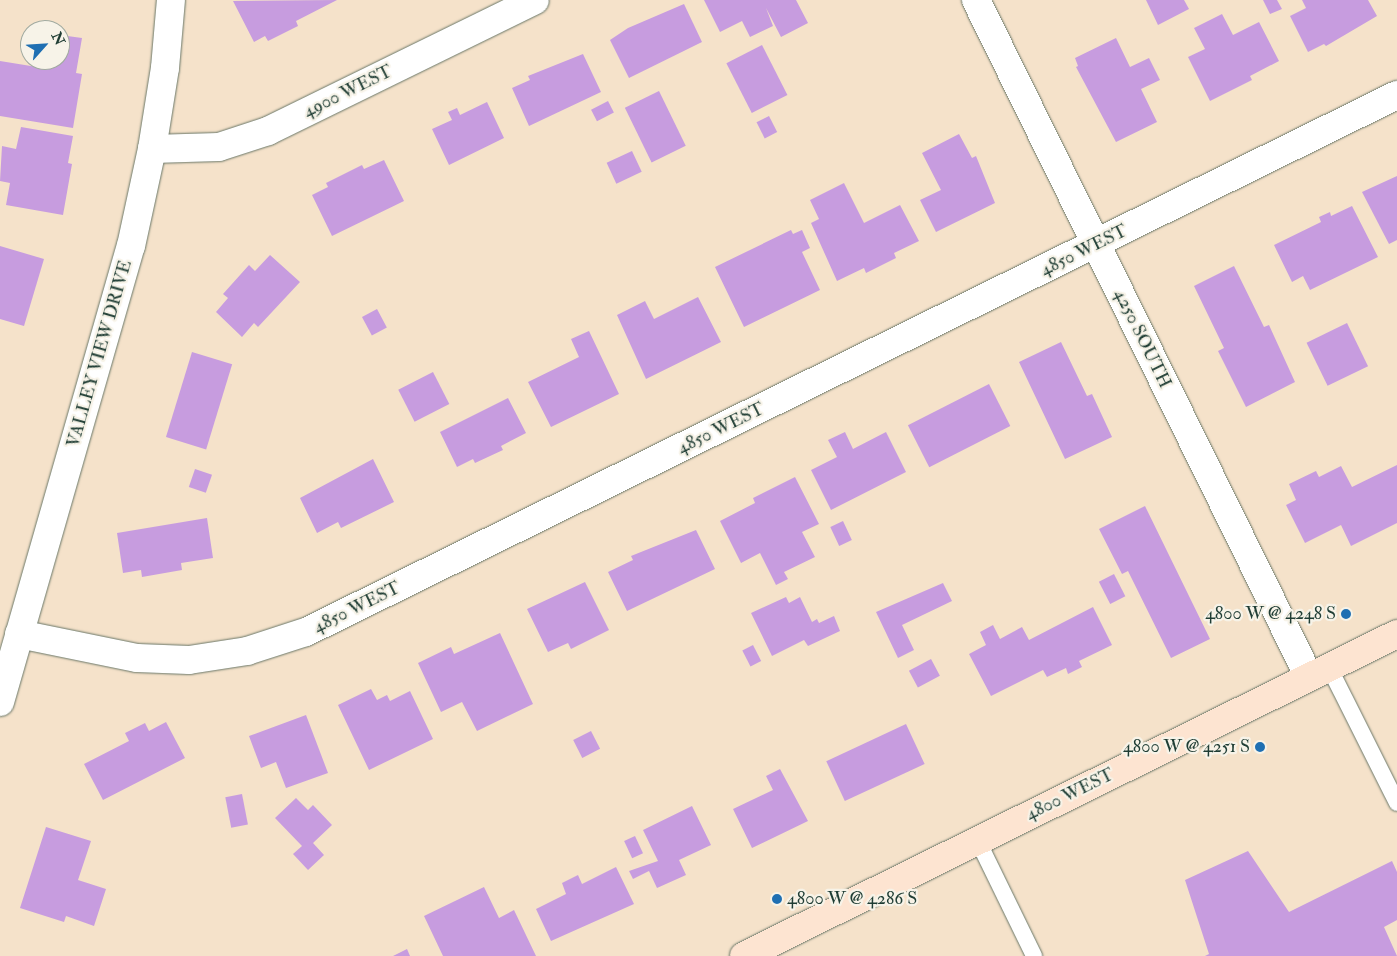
<!DOCTYPE html>
<style>
body{margin:0}
#map{position:relative;width:1397px;height:956px;overflow:hidden;background:#f5e2ca;font-family:"IM FELL Double Pica",serif}
div>[style]{position:absolute}
.building>*{inset:0;background:#c79cdf;transform-origin:0 0}
.roads{filter:drop-shadow(0 0 1px #6a7768) drop-shadow(0 0 1px #6a7768)}
.service>*{height:16px;margin:-8px;padding:0 8px;transform-origin:8px;border-radius:8px;background:#fff}
.minor>*{height:28px;margin:-14px;padding:0 14px;transform-origin:14px;border-radius:14px;background:#fff}
.secondary>*{height:28px;margin:-14px;padding:0 14px;transform-origin:14px;border-radius:14px;background:#fde4d1}
.dots>*{width:14px;height:14px;translate:-50% -50%;box-sizing:border-box;border:2px solid #f7f3e8;border-radius:50%}
span{translate:-50% -50%;white-space:nowrap;text-align:center;line-height:1.15;-webkit-text-stroke:4.5px #f7f3e8;paint-order:stroke}
.street-label{font-size:18px;color:#1f3d34}
.poi-label{font-size:18px;color:#1f3d34}
.right{translate:-100% -50%;text-align:right}
.left{translate:0 -50%;text-align:left}
.north{position:absolute;left:20px;top:20px;width:50px;height:50px;box-sizing:border-box;background:#f7f3e8;border:1px solid #a1aaa0;border-radius:50%;rotate:64deg;font-size:14px;font-weight:700;line-height:20px;text-align:center;color:#1f3d34}
.north::after{content:'';display:block;margin:auto;width:18px;height:22px;background:#1f6fb2;clip-path:polygon(50% 0,100% 100%,50% 72%,0 100%)}
</style>
<div id="map">
<div class="building">
<div style="clip-path:polygon(337px 0,296px 21px,298px 26px,268px 41px,265px 36px,254px 42px,233px 1px)"></div>
<div style="clip-path:polygon(704px 0,796px 0,808px 23px,781px 37px,766px 8px,773px 26px,750px 37px,742px 21px,720px 32px)"></div>
<div style="clip-path:polygon(1146px 0,1184px 0,1189px 9px,1158px 25px)"></div>
<div style="clip-path:polygon(1263px 0,1277px 0,1282px 9px,1270px 14px)"></div>
<div style="clip-path:polygon(1302px 0,1368px 0,1377px 16px,1326px 46px,1324px 44px,1308px 52px,1290px 16px,1306px 8px)"></div>
<div style="clip-path:polygon(684px 4px,702px 42px,629px 78px,610px 40px,628px 28px)"></div>
<div style="clip-path:polygon(1222px 14px,1233px 35px,1259px 22px,1279px 61px,1250px 76px,1252px 80px,1210px 101px,1188px 57px,1205px 49px,1194px 28px)"></div>
<div style="clip-path:polygon(60px 35px,82px 38px,76px 73px,82px 74px,73px 128px,0 116px,0 61px,37px 67px,39px 60px,60px 60px)"></div>
<div style="clip-path:polygon(1116px 38px,1130px 67px,1149px 58px,1160px 80px,1141px 89px,1157px 122px,1116px 142px,1076px 67px,1078px 66px,1075px 58px)"></div>
<div style="left:762px;top:45px;width:56px;height:40px;rotate:63deg"></div>
<div style="clip-path:polygon(583px 54px,601px 92px,529px 126px,512px 88px,530px 80px,528px 76px)"></div>
<div style="left:659px;top:91px;width:61px;height:38px;rotate:64deg"></div>
<div style="left:608px;top:101px;width:13px;height:19px;rotate:63deg"></div>
<div style="clip-path:polygon(487px 102px,504px 138px,449px 165px,432px 129px,452px 120px,448px 112px,457px 108px,460px 115px)"></div>
<div style="left:769px;top:116px;width:18px;height:14px;rotate:63deg"></div>
<div style="clip-path:polygon(21px 127px,73px 136px,68px 163px,72px 164px,63px 215px,6px 205px,10px 183px,0 181px,2px 146px,16px 149px)"></div>
<div style="clip-path:polygon(959px 134px,972px 158px,976px 156px,995px 203px,936px 232px,920px 200px,941px 190px,922px 153px)"></div>
<div style="left:632px;top:151px;width:23px;height:28px;rotate:65deg"></div>
<div style="clip-path:polygon(384px 160px,404px 201px,332px 236px,312px 195px,328px 187px,326px 183px,362px 165px,364px 169px)"></div>
<div style="clip-path:polygon(1397px 176px,1397px 240px,1389px 244px,1362px 192px)"></div>
<div style="clip-path:polygon(844px 183px,864px 223px,900px 205px,919px 241px,894px 253px,896px 258px,866px 273px,864px 268px,837px 281px,811px 223px,819px 219px,810px 200px)"></div>
<div style="clip-path:polygon(1352px 206px,1378px 257px,1310px 290px,1303px 276px,1292px 282px,1274px 245px,1321px 222px,1319px 217px,1330px 212px,1331px 216px)"></div>
<div style="clip-path:polygon(791px 230px,793px 234px,802px 230px,810px 248px,802px 252px,820px 290px,744px 327px,715px 267px)"></div>
<div style="clip-path:polygon(0 246px,44px 259px,24px 326px,0 319px)"></div>
<div style="clip-path:polygon(270px 255px,300px 282px,258px 327px,254px 323px,242px 337px,216px 312px,228px 298px,223px 294px,249px 265px,255px 271px)"></div>
<div style="clip-path:polygon(1234px 266px,1264px 327px,1269px 325px,1295px 382px,1246px 407px,1218px 351px,1224px 348px,1194px 286px)"></div>
<div style="clip-path:polygon(698px 297px,721px 342px,646px 379px,617px 315px,645px 301px,654px 319px)"></div>
<div style="left:377px;top:309px;width:21px;height:17px;rotate:62deg"></div>
<div style="left:1347px;top:323px;width:48px;height:45px;rotate:64deg"></div>
<div style="clip-path:polygon(589px 331px,619px 394px,551px 427px,528px 382px,579px 357px,571px 339px)"></div>
<div style="clip-path:polygon(1061px 342px,1087px 396px,1092px 394px,1112px 437px,1065px 459px,1019px 362px)"></div>
<div style="left:192px;top:352px;width:42px;height:89px;rotate:17deg"></div>
<div style="left:433px;top:372px;width:36px;height:39px;rotate:63deg"></div>
<div style="left:989px;top:384px;width:47px;height:91px;rotate:63deg"></div>
<div style="clip-path:polygon(508px 398px,526px 433px,501px 446px,503px 450px,475px 463px,473px 459px,457px 467px,440px 432px)"></div>
<div style="clip-path:polygon(845px 432px,853px 449px,886px 432px,906px 472px,831px 510px,811px 470px,837px 457px,828px 440px)"></div>
<div style="clip-path:polygon(373px 459px,394px 502px,341px 528px,338px 522px,317px 533px,300px 498px)"></div>
<div style="clip-path:polygon(1397px 465px,1397px 523px,1351px 546px,1341px 525px,1305px 543px,1286px 505px,1296px 500px,1289px 484px,1316px 471px,1319px 477px,1341px 466px,1352px 487px)"></div>
<div style="left:195px;top:469px;width:18px;height:19px;rotate:19deg"></div>
<div style="clip-path:polygon(795px 477px,819px 524px,802px 532px,815px 557px,784px 572px,788px 579px,776px 585px,760px 553px,741px 563px,720px 521px,755px 503px,753px 498px)"></div>
<div style="clip-path:polygon(1145px 506px,1210px 639px,1171px 658px,1128px 571px,1122px 574px,1099px 529px)"></div>
<div style="clip-path:polygon(207px 518px,213px 558px,181px 563px,182px 570px,142px 577px,141px 570px,123px 573px,117px 533px)"></div>
<div style="left:843px;top:521px;width:21px;height:14px;rotate:65deg"></div>
<div style="clip-path:polygon(696px 530px,715px 569px,627px 611px,608px 572px,633px 560px,631px 556px)"></div>
<div style="left:1114px;top:574px;width:25px;height:17px;rotate:63deg"></div>
<div style="clip-path:polygon(585px 582px,609px 630px,571px 649px,568px 643px,548px 652px,527px 609px)"></div>
<div style="clip-path:polygon(943px 583px,952px 601px,902px 625px,914px 650px,898px 658px,876px 612px)"></div>
<div style="clip-path:polygon(786px 597px,789px 603px,800px 597px,812px 622px,817px 619px,819px 623px,834px 616px,840px 631px,808px 646px,804px 640px,772px 656px,751px 613px)"></div>
<div style="clip-path:polygon(1093px 607px,1112px 645px,1079px 661px,1082px 667px,1068px 674px,1066px 668px,1047px 677px,1043px 670px,991px 696px,969px 654px,986px 645px,980px 632px,993px 625px,1000px 639px,1022px 627px,1029px 640px)"></div>
<div style="clip-path:polygon(500px 633px,533px 704px,477px 731px,462px 702px,441px 712px,418px 663px,451px 647px,454px 654px)"></div>
<div style="left:753px;top:645px;width:18px;height:12px;rotate:63deg"></div>
<div style="left:931px;top:659px;width:19px;height:25px;rotate:62deg"></div>
<div style="clip-path:polygon(371px 689px,377px 700px,387px 695px,390px 701px,410px 691px,433px 739px,369px 770px,338px 705px)"></div>
<div style="clip-path:polygon(306px 715px,328px 773px,286px 788px,276px 762px,261px 768px,249px 736px)"></div>
<div style="clip-path:polygon(166px 722px,185px 758px,103px 800px,84px 764px,129px 741px,125px 733px,145px 723px,149px 731px)"></div>
<div style="left:906px;top:724px;width:44px;height:88px;rotate:65deg"></div>
<div style="left:591px;top:731px;width:20px;height:20px;rotate:63deg"></div>
<div style="clip-path:polygon(780px 769px,808px 821px,752px 848px,733px 809px,773px 790px,766px 776px)"></div>
<div style="left:242px;top:794px;width:31px;height:17px;rotate:79deg"></div>
<div style="clip-path:polygon(296px 798px,308px 810px,313px 805px,332px 825px,313px 843px,324px 855px,308px 870px,293px 854px,302px 846px,275px 818px)"></div>
<div style="clip-path:polygon(692px 806px,711px 845px,679px 860px,686px 875px,657px 888px,649px 871px,633px 879px,629px 871px,658px 861px,643px 830px)"></div>
<div style="clip-path:polygon(46px 827px,91px 841px,78px 880px,106px 889px,94px 926px,66px 916px,64px 922px,20px 908px)"></div>
<div style="left:635px;top:836px;width:19px;height:12px;rotate:65deg"></div>
<div style="clip-path:polygon(1248px 851px,1289px 912px,1392px 861px,1397px 872px,1397px 920px,1384px 927px,1397px 956px,1205px 956px,1209px 954px,1185px 880px)"></div>
<div style="clip-path:polygon(616px 867px,634px 904px,551px 941px,536px 909px,566px 894px,562px 883px,578px 875px,582px 884px)"></div>
<div style="clip-path:polygon(484px 887px,499px 918px,514px 910px,536px 956px,443px 956px,424px 916px)"></div>
<div style="clip-path:polygon(407px 949px,410px 956px,393px 956px)"></div>
</div>
<div class="roads">
<div class="service">
<div style="left:1329px;top:667px;width:152px;rotate:63.4deg"></div>
<div style="left:978px;top:841px;width:128px;rotate:64deg"></div>
</div>
<div class="minor">
<div style="left:976px;top:0;width:754px;rotate:63.81deg"></div>
<div style="left:152px;top:149px;width:67px;rotate:-1.7deg"></div>
<div style="left:219px;top:147px;width:52px;rotate:-18.1deg"></div>
<div style="left:268px;top:131px;width:297px;rotate:-26.1deg"></div>
<div style="left:19px;top:634px;width:120px;rotate:11.5deg"></div>
<div style="left:137px;top:658px;width:52px;rotate:2.2deg"></div>
<div style="left:189px;top:660px;width:59px;rotate:-8.8deg"></div>
<div style="left:247px;top:651px;width:62px;rotate:-17.9deg"></div>
<div style="left:306px;top:632px;width:1216px;rotate:-26.21deg"></div>
<div style="left:0;top:702px;width:474px;rotate:-74deg"></div>
<div style="left:131px;top:246px;width:99px;rotate:-77.8deg"></div>
<div style="left:152px;top:149px;width:82px;rotate:-80.9deg"></div>
<div style="left:165px;top:68px;width:68px;rotate:-85deg"></div>
</div>
<div class="secondary">
<div style="left:744px;top:956px;width:728px;rotate:-26.25deg"></div>
</div>
</div>
<div class="dots">
<div style="left:1346px;top:614px;background:#1f6fb2"></div>
<div style="left:1260px;top:747px;background:#1f6fb2"></div>
<div style="left:777px;top:899px;background:#1f6fb2"></div>
</div>
<div class="street-label">
<span style="left:348px;top:92px;rotate:-26deg">4900 WEST</span>
<span style="left:1084px;top:251px;rotate:-26deg">4850 WEST</span>
<span style="left:1142px;top:339px;rotate:64deg">4250 SOUTH</span>
<span style="left:100px;top:354px;rotate:-74deg">VALLEY VIEW DRIVE</span>
<span style="left:721px;top:429px;rotate:-26deg">4850 WEST</span>
<span style="left:357px;top:608px;rotate:-26deg">4850 WEST</span>
<span style="left:1070px;top:795px;rotate:-26deg">4800 WEST</span>
</div>
<div class="poi-label">
<span class="right" style="left:1336px;top:614px">4800 W @ 4248 S</span>
<span class="right" style="left:1250px;top:747px">4800 W @ 4251 S</span>
<span class="left" style="left:787px;top:899px">4800 W @ 4286 S</span>
</div>
<div class="north">N</div>
</div>
